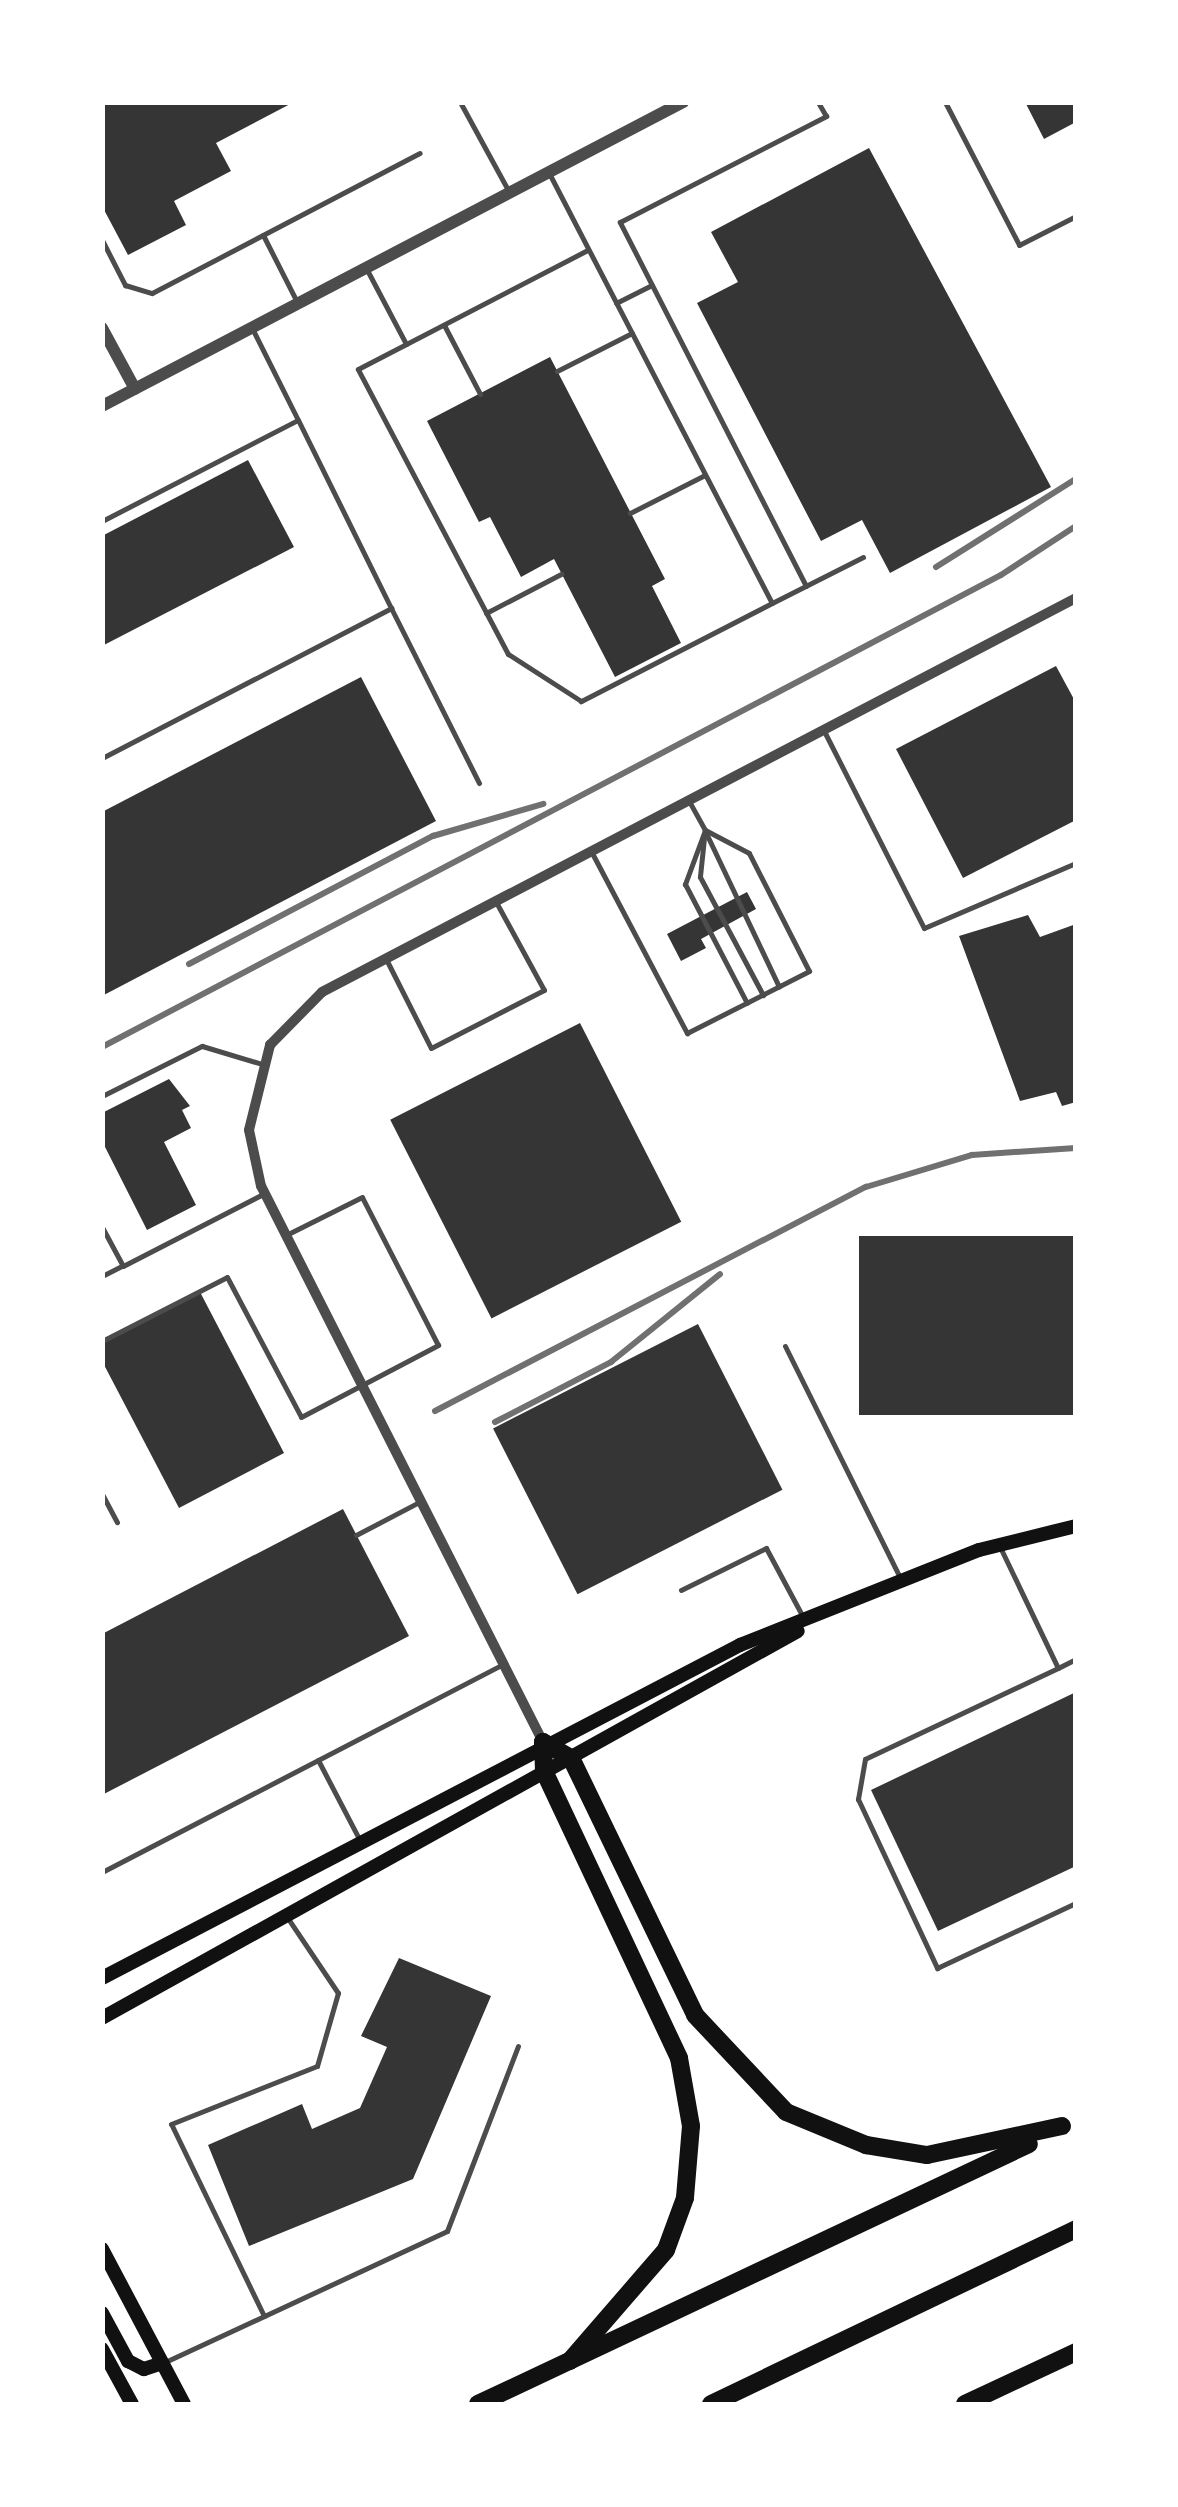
<!DOCTYPE html>
<style>
body{margin:0}
#map{position:relative;width:1178px;height:2507px;overflow:hidden;background:#fff;font-family:"PT Sans Narrow",sans-serif}
div>[style]{position:absolute}
.building>*{inset:0;background:#353535;transform-origin:0 0}
.service>*{height:5px;margin:-2.5px;padding:0 2.5px;transform-origin:2.5px;border-radius:2.5px;background:#4c4c4c}
.minor>*{height:10px;margin:-5px;padding:0 5px;transform-origin:5px;border-radius:5px;background:#4c4c4c}
.tertiary>*{height:12px;margin:-6px;padding:0 6px;transform-origin:6px;border-radius:6px;background:#4c4c4c}
.secondary>*{height:14px;margin:-7px;padding:0 7px;transform-origin:7px;border-radius:7px;background:#111}
.motorway>*{height:18px;margin:-9px;padding:0 9px;transform-origin:9px;border-radius:9px;background:#111}
.rail>*{height:6px;margin:-3px;padding:0 3px;transform-origin:3px;border-radius:3px;background:#707070}
span{translate:-50% -50%;white-space:nowrap;text-align:center;line-height:1.15;-webkit-text-stroke:9px #fff;paint-order:stroke}
.frame{position:absolute;inset:0;border:105px solid #fff;pointer-events:none}
</style>
<div id="map">
<div class="building">
<div style="clip-path:polygon(102px 102px,294px 102px,216px 143px,231px 171px,174px 201px,186px 225px,128px 255px,102px 206px)"></div>
<div style="clip-path:polygon(1025px 102px,1076px 102px,1076px 122px,1044px 139px)"></div>
<div style="clip-path:polygon(869px 148px,1051px 487px,890px 573px,862px 520px,821px 541px,697px 303px,738px 282px,711px 232px)"></div>
<div style="clip-path:polygon(550px 357px,665px 579px,652px 586px,681px 643px,615px 677px,554px 559px,521px 577px,490px 517px,479px 522px,427px 421px)"></div>
<div style="clip-path:polygon(248px 460px,294px 547px,102px 646px,102px 536px)"></div>
<div style="clip-path:polygon(1056px 666px,1076px 703px,1076px 820px,963px 878px,896px 749px)"></div>
<div style="clip-path:polygon(361px 677px,436px 821px,102px 996px,102px 812px)"></div>
<div style="clip-path:polygon(747px 892px,756px 909px,701px 939px,706px 948px,681px 961px,667px 934px)"></div>
<div style="clip-path:polygon(1028px 915px,1040px 937px,1076px 924px,1076px 1102px,1062px 1106px,1056px 1092px,1020px 1101px,959px 936px)"></div>
<div style="left:580px;top:1023px;width:223px;height:213px;rotate:63deg"></div>
<div style="clip-path:polygon(169px 1079px,190px 1106px,182px 1110px,191px 1128px,164px 1142px,196px 1205px,147px 1230px,102px 1141px,102px 1113px)"></div>
<div style="left:1076px;top:1236px;width:179px;height:217px;rotate:90deg"></div>
<div style="clip-path:polygon(200px 1292px,284px 1453px,179px 1508px,102px 1361px,102px 1343px)"></div>
<div style="left:698px;top:1324px;width:186px;height:230px;rotate:63deg"></div>
<div style="clip-path:polygon(343px 1509px,409px 1636px,102px 1795px,102px 1634px)"></div>
<div style="clip-path:polygon(1076px 1692px,1076px 1866px,938px 1931px,871px 1790px)"></div>
<div style="clip-path:polygon(399px 1958px,491px 1996px,413px 2179px,249px 2246px,208px 2145px,302px 2104px,312px 2129px,360px 2108px,387px 2047px,361px 2036px)"></div>
</div>
<div class="service">
<div style="left:460px;top:102px;width:100px;rotate:61.4deg"></div>
<div style="left:945px;top:102px;width:161px;rotate:62.6deg"></div>
<div style="left:1019px;top:245px;width:64px;rotate:-27deg"></div>
<div style="left:550px;top:175px;width:482px;rotate:62.6deg"></div>
<div style="left:772px;top:603px;width:215px;rotate:152.8deg"></div>
<div style="left:581px;top:701px;width:87px;rotate:-147.2deg"></div>
<div style="left:508px;top:654px;width:322px;rotate:-117.8deg"></div>
<div style="left:358px;top:369px;width:259px;rotate:-27.4deg"></div>
<div style="left:263px;top:235px;width:77px;rotate:63.1deg"></div>
<div style="left:102px;top:240px;width:51px;rotate:62.9deg"></div>
<div style="left:125px;top:285px;width:28px;rotate:17deg"></div>
<div style="left:152px;top:293px;width:302px;rotate:-27.6deg"></div>
<div style="left:366px;top:268px;width:86px;rotate:62.2deg"></div>
<div style="left:616px;top:303px;width:40px;rotate:-26.6deg"></div>
<div style="left:444px;top:325px;width:78px;rotate:62.4deg"></div>
<div style="left:557px;top:371px;width:84px;rotate:-26.9deg"></div>
<div style="left:630px;top:513px;width:84px;rotate:-26.9deg"></div>
<div style="left:102px;top:521px;width:220px;rotate:-27.3deg"></div>
<div style="left:298px;top:420px;width:103px;rotate:-116.6deg"></div>
<div style="left:806px;top:586px;width:409px;rotate:-117.1deg"></div>
<div style="left:620px;top:222px;width:232px;rotate:-27.2deg"></div>
<div style="left:826px;top:116px;width:16px;rotate:-120deg"></div>
<div style="left:772px;top:603px;width:102px;rotate:-26.8deg"></div>
<div style="left:391px;top:608px;width:196px;rotate:63.3deg"></div>
<div style="left:486px;top:613px;width:85px;rotate:-27.5deg"></div>
<div style="left:824px;top:731px;width:221px;rotate:63.1deg"></div>
<div style="left:924px;top:928px;width:165px;rotate:-23.2deg"></div>
<div style="left:102px;top:758px;width:326px;rotate:-27.4deg"></div>
<div style="left:391px;top:608px;width:210px;rotate:-116.3deg"></div>
<div style="left:705px;top:830px;width:58px;rotate:110.3deg"></div>
<div style="left:685px;top:884px;width:134px;rotate:62.5deg"></div>
<div style="left:706px;top:833px;width:170px;rotate:64.6deg"></div>
<div style="left:704px;top:838px;width:39px;rotate:96deg"></div>
<div style="left:700px;top:877px;width:134px;rotate:61.9deg"></div>
<div style="left:592px;top:853px;width:204px;rotate:62.2deg"></div>
<div style="left:687px;top:1033px;width:137px;rotate:-26.9deg"></div>
<div style="left:809px;top:971px;width:132px;rotate:-117deg"></div>
<div style="left:749px;top:853px;width:50px;rotate:-152.4deg"></div>
<div style="left:705px;top:830px;width:33px;rotate:-119deg"></div>
<div style="left:387px;top:961px;width:97px;rotate:63.2deg"></div>
<div style="left:431px;top:1048px;width:127px;rotate:-27.2deg"></div>
<div style="left:544px;top:990px;width:100px;rotate:-118.6deg"></div>
<div style="left:102px;top:1096px;width:112px;rotate:-26.6deg"></div>
<div style="left:202px;top:1046px;width:63px;rotate:16.7deg"></div>
<div style="left:102px;top:1227px;width:44px;rotate:61.7deg"></div>
<div style="left:123px;top:1266px;width:157px;rotate:-27.2deg"></div>
<div style="left:102px;top:1276px;width:22px;rotate:-27deg"></div>
<div style="left:102px;top:1341px;width:140px;rotate:-27.1deg"></div>
<div style="left:227px;top:1277px;width:158px;rotate:62.1deg"></div>
<div style="left:301px;top:1417px;width:155px;rotate:-27.7deg"></div>
<div style="left:438px;top:1345px;width:166px;rotate:-117.2deg"></div>
<div style="left:362px;top:1197px;width:85px;rotate:153.4deg"></div>
<div style="left:785px;top:1346px;width:257px;rotate:63.6deg"></div>
<div style="left:102px;top:1494px;width:32px;rotate:62deg"></div>
<div style="left:356px;top:1535px;width:71px;rotate:-27.6deg"></div>
<div style="left:1000px;top:1547px;width:134px;rotate:64.4deg"></div>
<div style="left:1058px;top:1668px;width:20px;rotate:-27deg"></div>
<div style="left:681px;top:1590px;width:95px;rotate:-26.3deg"></div>
<div style="left:766px;top:1548px;width:78px;rotate:61.8deg"></div>
<div style="left:1058px;top:1668px;width:213px;rotate:154.8deg"></div>
<div style="left:865px;top:1759px;width:41px;rotate:99.9deg"></div>
<div style="left:858px;top:1799px;width:187px;rotate:64.9deg"></div>
<div style="left:937px;top:1968px;width:153px;rotate:-25.1deg"></div>
<div style="left:318px;top:1760px;width:87px;rotate:62.5deg"></div>
<div style="left:102px;top:1872px;width:449px;rotate:-27.4deg"></div>
<div style="left:264px;top:2316px;width:213px;rotate:-115.8deg"></div>
<div style="left:171px;top:2124px;width:157px;rotate:-21.7deg"></div>
<div style="left:317px;top:2066px;width:76px;rotate:-74deg"></div>
<div style="left:338px;top:1993px;width:88px;rotate:-123.9deg"></div>
<div style="left:165px;top:2362px;width:311px;rotate:-24.9deg"></div>
<div style="left:447px;top:2231px;width:198px;rotate:-69deg"></div>
</div>
<div class="minor">
<div style="left:543px;top:1742px;width:623px;rotate:-116.89deg"></div>
<div style="left:261px;top:1186px;width:57px;rotate:-102.1deg"></div>
<div style="left:249px;top:1130px;width:88px;rotate:-76.1deg"></div>
<div style="left:270px;top:1045px;width:74px;rotate:-45.5deg"></div>
<div style="left:322px;top:992px;width:851px;rotate:-27.59deg"></div>
</div>
<div class="tertiary">
<div style="left:102px;top:328px;width:69px;rotate:61.6deg"></div>
<div style="left:102px;top:406px;width:656px;rotate:-27.62deg"></div>
</div>
<div class="secondary">
<div style="left:102px;top:1978px;width:720px;rotate:-27.56deg"></div>
<div style="left:740px;top:1645px;width:257px;rotate:-21.7deg"></div>
<div style="left:979px;top:1550px;width:100px;rotate:-13.9deg"></div>
<div style="left:102px;top:2018px;width:796px;rotate:-29.08deg"></div>
<div style="left:102px;top:2249px;width:175px;rotate:62.1deg"></div>
<div style="left:102px;top:2313px;width:55px;rotate:61.6deg"></div>
<div style="left:128px;top:2361px;width:18px;rotate:27deg"></div>
<div style="left:144px;top:2369px;width:19px;rotate:-18deg"></div>
<div style="left:102px;top:2349px;width:63px;rotate:61.4deg"></div>
</div>
<div class="motorway">
<div style="left:543px;top:1742px;width:32px;rotate:30deg"></div>
<div style="left:571px;top:1758px;width:285px;rotate:64.2deg"></div>
<div style="left:695px;top:2015px;width:133px;rotate:46.8deg"></div>
<div style="left:786px;top:2112px;width:87px;rotate:22.4deg"></div>
<div style="left:866px;top:2145px;width:62px;rotate:9.3deg"></div>
<div style="left:927px;top:2155px;width:138px;rotate:-12.1deg"></div>
<div style="left:543px;top:1742px;width:29px;rotate:88deg"></div>
<div style="left:544px;top:1771px;width:317px;rotate:64.8deg"></div>
<div style="left:679px;top:2058px;width:69px;rotate:80deg"></div>
<div style="left:691px;top:2126px;width:72px;rotate:94.8deg"></div>
<div style="left:685px;top:2198px;width:55px;rotate:110.1deg"></div>
<div style="left:666px;top:2250px;width:147px;rotate:130.9deg"></div>
<div style="left:478px;top:2404px;width:609px;rotate:-25.26deg"></div>
<div style="left:711px;top:2404px;width:405px;rotate:-25.6deg"></div>
<div style="left:965px;top:2404px;width:123px;rotate:-25.1deg"></div>
</div>
<div class="rail">
<div style="left:936px;top:567px;width:165px;rotate:-32.2deg"></div>
<div style="left:189px;top:964px;width:276px;rotate:-27.7deg"></div>
<div style="left:433px;top:836px;width:115px;rotate:-16.2deg"></div>
<div style="left:102px;top:1047px;width:1015px;rotate:-27.7deg"></div>
<div style="left:1001px;top:575px;width:90px;rotate:-33.2deg"></div>
<div style="left:435px;top:1411px;width:486px;rotate:-27.5deg"></div>
<div style="left:866px;top:1187px;width:111px;rotate:-16.8deg"></div>
<div style="left:972px;top:1155px;width:104px;rotate:-3.9deg"></div>
<div style="left:495px;top:1422px;width:131px;rotate:-27.3deg"></div>
<div style="left:611px;top:1362px;width:140px;rotate:-38.9deg"></div>
</div>
<div class="frame"></div>
</div>
